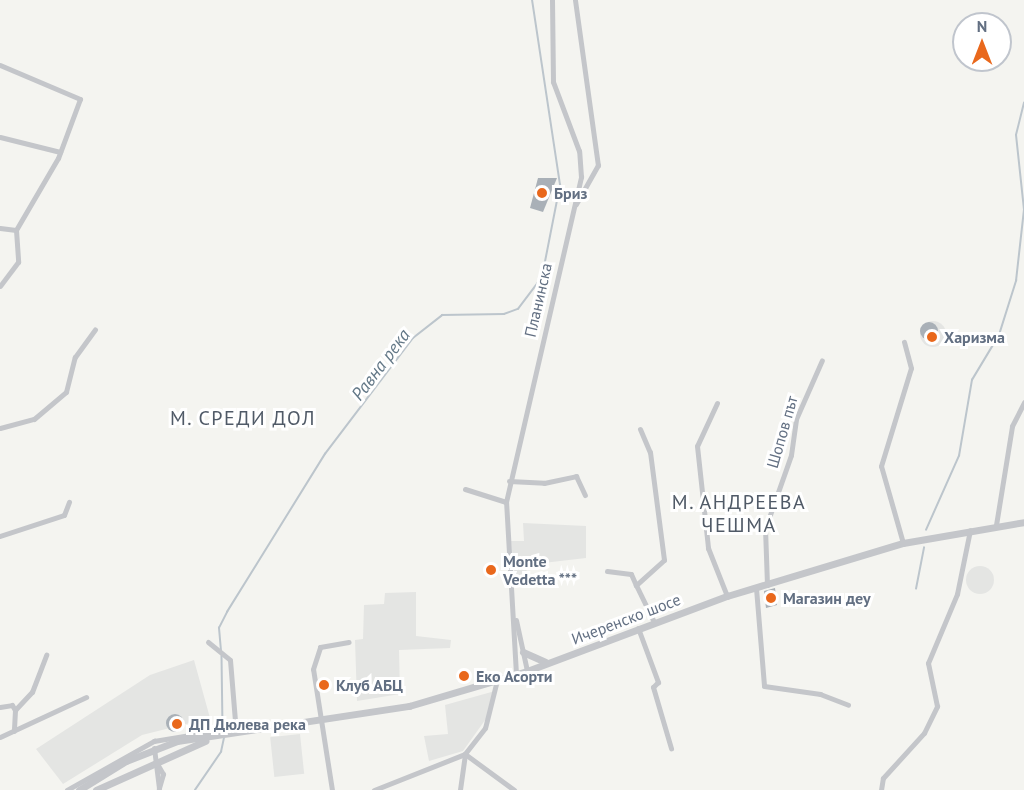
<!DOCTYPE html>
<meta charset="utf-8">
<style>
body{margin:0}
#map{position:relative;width:1024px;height:790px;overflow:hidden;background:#f4f4f0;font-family:"PT Sans",sans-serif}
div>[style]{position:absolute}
.built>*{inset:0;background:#e4e5e3;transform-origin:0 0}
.round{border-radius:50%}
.stream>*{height:1.5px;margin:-0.75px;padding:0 0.75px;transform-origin:0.75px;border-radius:0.75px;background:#bcc5cc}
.building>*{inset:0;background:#a9b0b7}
.pedestrian>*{height:4.5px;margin:-2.25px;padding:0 2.25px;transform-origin:2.25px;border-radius:2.25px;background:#c4c6ca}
.minor>*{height:5px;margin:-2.5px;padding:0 2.5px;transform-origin:2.5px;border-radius:2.5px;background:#c4c6ca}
.tertiary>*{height:7px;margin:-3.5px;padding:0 3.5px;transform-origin:3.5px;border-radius:3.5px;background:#c4c6ca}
.dots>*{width:16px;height:16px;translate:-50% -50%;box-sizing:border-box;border:3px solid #fff;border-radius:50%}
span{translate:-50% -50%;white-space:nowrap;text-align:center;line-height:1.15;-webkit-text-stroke:6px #fff;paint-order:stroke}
.poi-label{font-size:16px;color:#626f82;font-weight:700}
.left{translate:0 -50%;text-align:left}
.street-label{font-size:16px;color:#626f82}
.water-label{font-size:18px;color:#637887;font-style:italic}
.quarter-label{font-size:20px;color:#505a67;letter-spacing:1.5px}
.north{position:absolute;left:952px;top:12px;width:60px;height:60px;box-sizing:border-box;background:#fff;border:2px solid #c0c5cd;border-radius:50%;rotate:0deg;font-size:16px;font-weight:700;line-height:24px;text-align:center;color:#626f82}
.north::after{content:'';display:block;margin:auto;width:21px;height:27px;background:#e9681c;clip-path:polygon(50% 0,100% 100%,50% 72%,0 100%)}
</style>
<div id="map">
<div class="built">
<div class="round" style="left:920px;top:321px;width:26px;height:26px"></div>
<div style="clip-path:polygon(523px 523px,586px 526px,586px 558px,526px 565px,527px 575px,515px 577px,511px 541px,524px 541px)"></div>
<div class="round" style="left:966px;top:566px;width:28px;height:28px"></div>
<div style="clip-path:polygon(416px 592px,416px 636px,451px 640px,450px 648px,399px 650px,400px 694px,357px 701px,355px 640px,363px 639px,364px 605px,384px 604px,385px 593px)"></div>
<div style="clip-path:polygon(194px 660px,210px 718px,142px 735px,63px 784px,36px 749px,150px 675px)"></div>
<div style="clip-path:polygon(495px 691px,488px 716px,463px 751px,429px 761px,424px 736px,448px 734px,445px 705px)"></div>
<div style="left:300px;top:734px;width:40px;height:30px;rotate:84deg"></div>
</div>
<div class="stream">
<div style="left:926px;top:530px;width:81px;rotate:-66deg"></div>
<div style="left:959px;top:456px;width:77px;rotate:-80.3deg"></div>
<div style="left:972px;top:380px;width:52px;rotate:-59deg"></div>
<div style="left:999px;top:335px;width:57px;rotate:-72.5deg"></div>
<div style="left:1016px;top:281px;width:71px;rotate:-83.6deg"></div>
<div style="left:1024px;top:210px;width:75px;rotate:-96.1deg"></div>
<div style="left:1016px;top:135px;width:33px;rotate:-76deg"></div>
<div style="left:916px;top:589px;width:42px;rotate:-79deg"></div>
<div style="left:221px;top:651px;width:23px;rotate:-95deg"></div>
<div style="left:219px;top:628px;width:18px;rotate:-63deg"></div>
<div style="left:227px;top:612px;width:186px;rotate:-58.2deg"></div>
<div style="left:325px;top:454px;width:146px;rotate:-52.8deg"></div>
<div style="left:413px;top:338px;width:37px;rotate:-38deg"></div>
<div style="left:442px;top:315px;width:62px;rotate:-0.9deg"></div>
<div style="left:504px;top:314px;width:15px;rotate:-20deg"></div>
<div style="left:518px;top:309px;width:40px;rotate:-53deg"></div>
<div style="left:542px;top:277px;width:94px;rotate:-78.9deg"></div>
<div style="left:560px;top:185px;width:187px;rotate:-98.6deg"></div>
<div style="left:222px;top:656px;width:71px;rotate:89.2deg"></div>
<div style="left:195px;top:790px;width:46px;rotate:-55.6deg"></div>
<div style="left:221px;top:752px;width:14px;rotate:-78deg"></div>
</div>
<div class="building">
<div style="clip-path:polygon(538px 178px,557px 178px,543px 212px,530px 208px)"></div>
<div class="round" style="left:920px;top:322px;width:18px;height:18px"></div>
<div style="clip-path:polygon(775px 588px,777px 605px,766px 608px,764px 591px)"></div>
<div class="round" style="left:166px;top:714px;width:18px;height:18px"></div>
</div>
<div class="pedestrian">
<div style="left:67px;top:790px;width:100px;rotate:-29.4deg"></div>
<div style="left:154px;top:741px;width:61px;rotate:-9.5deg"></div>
</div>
<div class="minor">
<div style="left:575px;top:0;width:167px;rotate:82.1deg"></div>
<div style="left:598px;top:165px;width:45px;rotate:119.4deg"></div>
<div style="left:0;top:65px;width:87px;rotate:23deg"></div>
<div style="left:80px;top:99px;width:63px;rotate:110.4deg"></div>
<div style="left:58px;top:158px;width:83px;rotate:120.3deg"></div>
<div style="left:16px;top:230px;width:32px;rotate:86deg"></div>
<div style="left:18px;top:262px;width:30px;rotate:127deg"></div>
<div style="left:0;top:137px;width:62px;rotate:14deg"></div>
<div style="left:0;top:228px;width:16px;rotate:7deg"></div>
<div style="left:717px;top:403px;width:47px;rotate:114.9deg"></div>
<div style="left:697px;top:446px;width:103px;rotate:83.8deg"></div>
<div style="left:708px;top:548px;width:52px;rotate:68.4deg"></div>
<div style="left:0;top:428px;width:35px;rotate:-15deg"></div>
<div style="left:34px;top:419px;width:42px;rotate:-40.2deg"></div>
<div style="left:66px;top:392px;width:36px;rotate:-76deg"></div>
<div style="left:75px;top:357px;width:34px;rotate:-54deg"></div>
<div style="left:640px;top:429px;width:25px;rotate:67deg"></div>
<div style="left:650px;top:452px;width:109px;rotate:82.6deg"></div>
<div style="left:664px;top:560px;width:38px;rotate:138deg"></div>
<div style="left:636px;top:585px;width:41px;rotate:64.1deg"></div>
<div style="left:509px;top:481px;width:35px;rotate:3deg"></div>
<div style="left:544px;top:483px;width:33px;rotate:-12deg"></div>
<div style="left:576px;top:476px;width:21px;rotate:65deg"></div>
<div style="left:465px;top:489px;width:43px;rotate:17.6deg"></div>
<div style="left:996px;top:525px;width:100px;rotate:-80.8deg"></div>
<div style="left:1012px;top:426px;width:27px;rotate:-63deg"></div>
<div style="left:0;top:536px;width:67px;rotate:-18.2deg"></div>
<div style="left:64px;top:515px;width:14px;rotate:-69deg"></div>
<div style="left:903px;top:543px;width:80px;rotate:-105.9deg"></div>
<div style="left:881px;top:466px;width:102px;rotate:-73deg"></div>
<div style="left:911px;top:368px;width:27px;rotate:-105deg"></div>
<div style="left:607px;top:571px;width:24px;rotate:7deg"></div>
<div style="left:631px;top:574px;width:12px;rotate:66deg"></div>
<div style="left:767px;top:585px;width:56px;rotate:-92deg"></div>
<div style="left:765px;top:529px;width:78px;rotate:-70.6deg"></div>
<div style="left:791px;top:455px;width:36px;rotate:-82deg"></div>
<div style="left:796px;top:419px;width:64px;rotate:-66.2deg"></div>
<div style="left:756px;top:588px;width:98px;rotate:85.3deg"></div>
<div style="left:764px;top:686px;width:57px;rotate:8.1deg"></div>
<div style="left:820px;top:694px;width:30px;rotate:21deg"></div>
<div style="left:516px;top:620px;width:52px;rotate:77.8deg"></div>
<div style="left:638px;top:628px;width:58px;rotate:69.7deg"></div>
<div style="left:658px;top:682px;width:7px;rotate:135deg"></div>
<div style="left:653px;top:687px;width:64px;rotate:73.6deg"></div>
<div style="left:208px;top:642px;width:28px;rotate:39deg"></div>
<div style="left:230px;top:660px;width:73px;rotate:85.3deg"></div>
<div style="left:516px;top:674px;width:172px;rotate:-93.3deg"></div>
<div style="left:506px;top:502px;width:334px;rotate:-77deg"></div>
<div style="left:581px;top:177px;width:26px;rotate:-94deg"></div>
<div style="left:579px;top:151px;width:74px;rotate:-110.6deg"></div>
<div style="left:553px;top:82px;width:82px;rotate:-90.7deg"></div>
<div style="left:497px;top:680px;width:49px;rotate:104deg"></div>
<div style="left:485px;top:728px;width:33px;rotate:128deg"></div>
<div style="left:465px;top:754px;width:61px;rotate:36.3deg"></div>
<div style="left:0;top:707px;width:12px;rotate:-9deg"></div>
<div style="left:12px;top:705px;width:6px;rotate:59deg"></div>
<div style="left:15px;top:710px;width:21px;rotate:93deg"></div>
<div style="left:15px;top:710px;width:25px;rotate:-47deg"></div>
<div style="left:32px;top:692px;width:40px;rotate:-69deg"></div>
<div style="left:0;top:737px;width:95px;rotate:-24.9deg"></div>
<div style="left:154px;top:748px;width:40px;rotate:82.9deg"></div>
<div style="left:156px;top:762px;width:14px;rotate:60deg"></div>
<div style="left:163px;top:774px;width:15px;rotate:106deg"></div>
<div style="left:332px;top:790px;width:122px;rotate:-98.9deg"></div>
<div style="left:313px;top:669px;width:23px;rotate:-72deg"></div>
<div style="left:320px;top:647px;width:29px;rotate:-10deg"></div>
<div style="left:374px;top:790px;width:98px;rotate:-21.6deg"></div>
<div style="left:465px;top:754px;width:36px;rotate:98deg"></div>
<div style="left:881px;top:790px;width:12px;rotate:-81deg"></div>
<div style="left:883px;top:778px;width:61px;rotate:-47.7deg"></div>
<div style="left:924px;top:733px;width:30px;rotate:-64deg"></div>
<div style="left:937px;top:706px;width:44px;rotate:-101.8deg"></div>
<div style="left:928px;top:663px;width:75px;rotate:-67.2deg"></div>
<div style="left:957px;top:594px;width:65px;rotate:-78.5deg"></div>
</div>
<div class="tertiary">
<div style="left:523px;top:652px;width:24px;rotate:24deg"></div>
<div style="left:79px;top:790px;width:55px;rotate:-31.7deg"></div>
<div style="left:126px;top:761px;width:55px;rotate:-21.4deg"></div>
<div style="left:177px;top:741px;width:235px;rotate:-8.6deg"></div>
<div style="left:409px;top:706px;width:123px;rotate:-16.5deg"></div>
<div style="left:527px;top:671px;width:214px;rotate:-20.6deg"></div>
<div style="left:727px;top:596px;width:184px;rotate:-16.8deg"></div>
<div style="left:903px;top:543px;width:123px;rotate:-9.8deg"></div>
<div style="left:96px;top:790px;width:120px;rotate:-24.2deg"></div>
</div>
<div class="dots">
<div style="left:542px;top:193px;background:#e9681c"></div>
<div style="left:932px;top:337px;background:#e9681c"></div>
<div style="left:491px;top:570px;background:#e9681c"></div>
<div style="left:771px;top:598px;background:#e9681c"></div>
<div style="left:464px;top:676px;background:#e9681c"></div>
<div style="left:324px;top:685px;background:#e9681c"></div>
<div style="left:177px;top:724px;background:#e9681c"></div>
</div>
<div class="poi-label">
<span class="left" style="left:554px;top:193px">Бриз</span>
<span class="left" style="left:944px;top:337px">Харизма</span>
<span class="left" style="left:503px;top:570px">Monte<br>Vedetta ***</span>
<span class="left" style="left:783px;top:598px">Магазин деу</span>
<span class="left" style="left:476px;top:676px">Еко Асорти</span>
<span class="left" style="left:336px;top:685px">Клуб АБЦ</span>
<span class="left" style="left:189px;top:724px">ДП Дюлева река</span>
</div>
<div class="street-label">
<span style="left:538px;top:300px;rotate:-77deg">Планинска</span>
<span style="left:782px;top:432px;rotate:-74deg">Шопов път</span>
<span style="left:626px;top:619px;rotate:-21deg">Ичеренско шосе</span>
</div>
<div class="water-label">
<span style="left:381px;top:365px;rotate:-53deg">Равна река</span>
</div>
<div class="quarter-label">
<span style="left:243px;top:418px">М. СРЕДИ ДОЛ</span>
<span style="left:739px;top:514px">М. АНДРЕЕВА<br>ЧЕШМА</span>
</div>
<div class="north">N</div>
</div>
